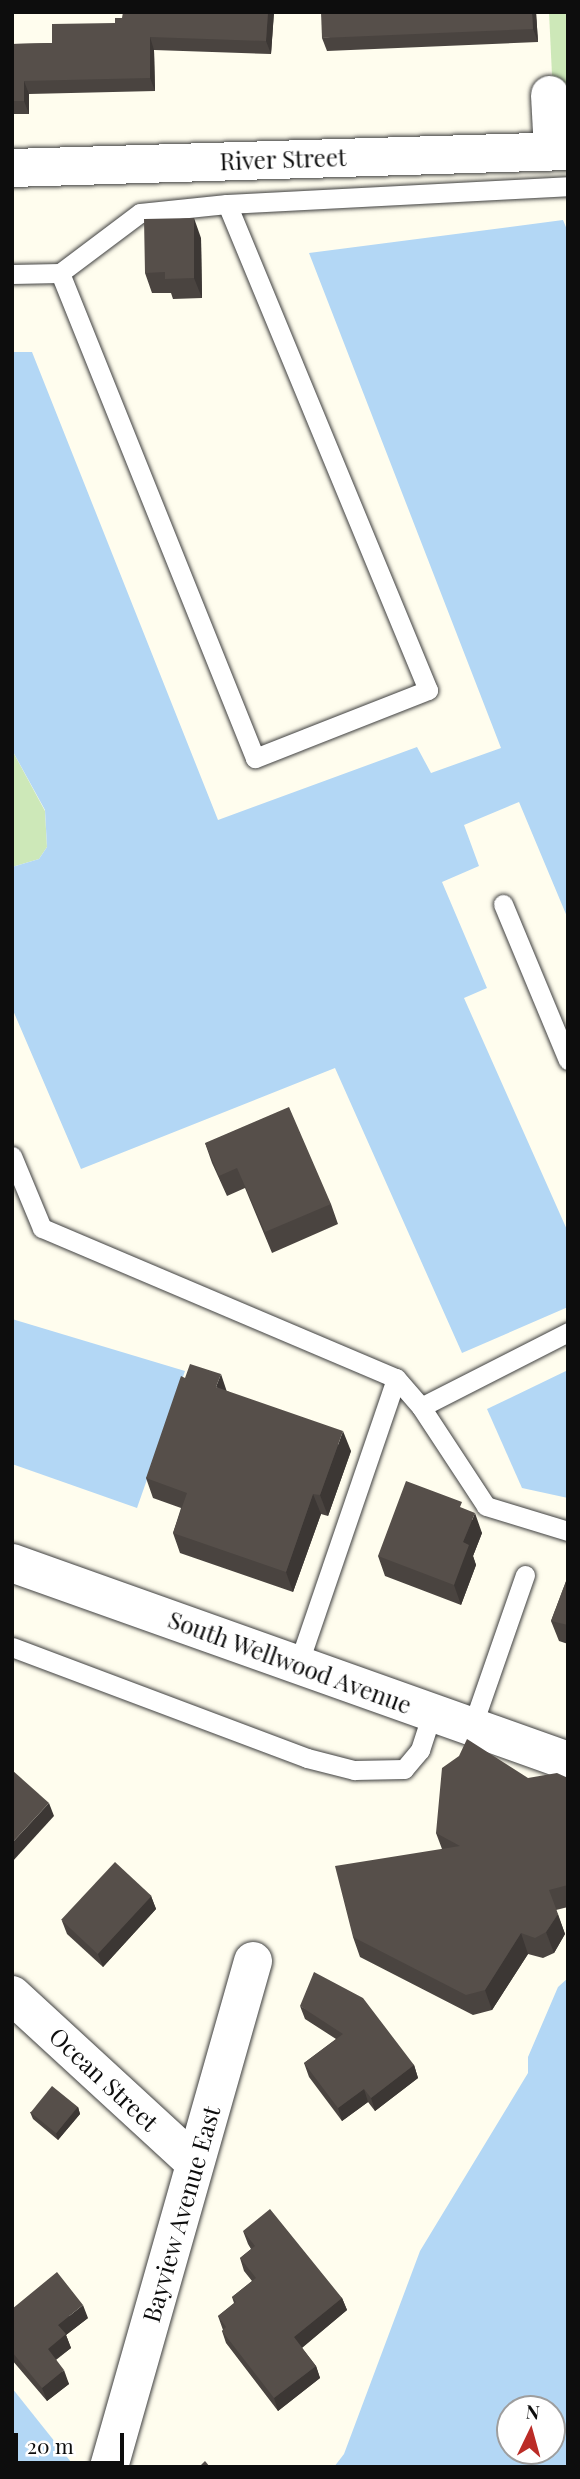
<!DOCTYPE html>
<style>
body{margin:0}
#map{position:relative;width:580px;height:2479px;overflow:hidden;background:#fffdee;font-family:"Playfair Display",serif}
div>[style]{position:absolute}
.green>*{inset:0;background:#cde8b8}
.water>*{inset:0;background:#b3d7f5}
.roads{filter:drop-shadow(0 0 2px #404040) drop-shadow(0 0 2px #404040)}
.service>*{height:19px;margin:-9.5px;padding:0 9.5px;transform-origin:9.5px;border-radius:9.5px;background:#fff}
.minor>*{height:38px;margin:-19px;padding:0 19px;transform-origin:19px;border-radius:19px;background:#fff}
.wall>*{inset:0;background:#4a4440}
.shaded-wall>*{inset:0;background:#3c3734}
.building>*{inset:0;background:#564f4a;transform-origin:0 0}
span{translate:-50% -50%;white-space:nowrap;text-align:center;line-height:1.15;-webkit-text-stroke:7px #fff;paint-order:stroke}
.street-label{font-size:24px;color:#0d0d0d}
.frame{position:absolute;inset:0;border:14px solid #0d0d0d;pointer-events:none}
.north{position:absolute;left:496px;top:2395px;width:70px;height:70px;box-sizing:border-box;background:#fff;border:2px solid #9e9e9e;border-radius:50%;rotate:5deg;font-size:19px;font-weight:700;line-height:28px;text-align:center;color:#0d0d0d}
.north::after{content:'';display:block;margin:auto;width:24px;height:32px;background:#bb2c27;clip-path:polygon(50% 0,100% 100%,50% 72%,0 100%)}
.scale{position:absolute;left:14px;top:2433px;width:110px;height:32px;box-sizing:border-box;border:4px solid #0d0d0d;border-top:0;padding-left:9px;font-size:21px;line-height:24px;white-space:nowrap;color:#0d0d0d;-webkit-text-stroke:5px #fff;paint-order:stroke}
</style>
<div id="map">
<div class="green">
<div style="clip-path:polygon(549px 12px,568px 12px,568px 159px,556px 159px)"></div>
<div style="clip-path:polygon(12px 750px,45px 811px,47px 847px,39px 859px,12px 867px)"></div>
</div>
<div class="water">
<div style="clip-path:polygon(563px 220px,568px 232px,568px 919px,519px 802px,464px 825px,479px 866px,442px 882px,487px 988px,464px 998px,568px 1232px,568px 1307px,462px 1353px,335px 1068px,81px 1169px,12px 1008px,12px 867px,39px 859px,47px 847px,45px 810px,12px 750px,12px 352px,32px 352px,218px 820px,417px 747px,431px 773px,501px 748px,309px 253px)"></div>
<div style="clip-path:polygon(12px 1319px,185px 1371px,137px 1508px,12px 1464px)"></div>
<div style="clip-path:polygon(568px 1370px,568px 1498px,522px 1488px,487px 1409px)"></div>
<div style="clip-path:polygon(evenodd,568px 1978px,568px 2467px,334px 2467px,344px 2454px,420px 2251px,528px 2073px,528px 2057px,558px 1987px,568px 1978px,552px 2409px,552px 2451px,510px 2451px,510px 2409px,552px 2409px)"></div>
<div style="clip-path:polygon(12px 2388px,75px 2467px,12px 2467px)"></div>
</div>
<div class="roads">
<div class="service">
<div style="left:227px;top:204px;width:341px;rotate:-3deg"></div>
<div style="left:12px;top:274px;width:48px;rotate:-1.2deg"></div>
<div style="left:60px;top:273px;width:100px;rotate:-36.9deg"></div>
<div style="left:140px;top:213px;width:87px;rotate:-5.9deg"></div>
<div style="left:227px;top:204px;width:526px;rotate:67.53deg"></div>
<div style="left:428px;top:690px;width:186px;rotate:158.5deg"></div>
<div style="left:255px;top:758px;width:523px;rotate:-111.9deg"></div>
<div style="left:503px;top:904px;width:169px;rotate:67.4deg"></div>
<div style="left:12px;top:1156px;width:78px;rotate:67.4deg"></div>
<div style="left:42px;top:1228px;width:384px;rotate:23deg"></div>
<div style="left:396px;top:1378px;width:38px;rotate:49deg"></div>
<div style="left:421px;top:1407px;width:118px;rotate:56.7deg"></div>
<div style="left:486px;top:1506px;width:86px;rotate:17deg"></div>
<div style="left:421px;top:1407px;width:165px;rotate:-27deg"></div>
<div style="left:12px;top:1647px;width:315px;rotate:20.6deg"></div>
<div style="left:307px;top:1758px;width:49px;rotate:14.3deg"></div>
<div style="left:354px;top:1770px;width:50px;rotate:-1.1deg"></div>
<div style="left:404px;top:1769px;width:25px;rotate:-50deg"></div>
<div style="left:420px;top:1750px;width:40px;rotate:-72deg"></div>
<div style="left:298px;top:1665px;width:303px;rotate:-71.1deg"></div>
<div style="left:472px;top:1727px;width:161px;rotate:-70.8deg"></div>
</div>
<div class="minor">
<div style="left:550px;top:95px;width:56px;rotate:86.9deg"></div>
<div style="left:12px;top:168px;width:556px;rotate:-1.75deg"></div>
<div style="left:12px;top:1563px;width:590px;rotate:19.6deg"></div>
<div style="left:12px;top:1995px;width:248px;rotate:42.6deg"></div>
<div style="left:109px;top:2467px;width:526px;rotate:-74.11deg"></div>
</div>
</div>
<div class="wall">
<div style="clip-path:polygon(274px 12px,271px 54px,154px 50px,155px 91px,29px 94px,29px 114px,12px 114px,12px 44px,52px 43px,115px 23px)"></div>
<div style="clip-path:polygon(536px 12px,538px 42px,327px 51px,322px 38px)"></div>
<div style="clip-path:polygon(201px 238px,202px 298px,173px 299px,171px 293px,152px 293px,145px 273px)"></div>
<div style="clip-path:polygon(205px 1143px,331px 1204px,338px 1224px,272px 1253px,245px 1188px,227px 1196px,212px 1163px)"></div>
<div style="clip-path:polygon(227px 1391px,351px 1451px,328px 1516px,321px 1514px,293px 1592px,180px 1553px,173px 1533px,181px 1508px,153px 1498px,146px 1478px)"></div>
<div style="clip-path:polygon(464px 1509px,482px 1533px,473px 1556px,476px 1565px,461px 1605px,385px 1576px,378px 1556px)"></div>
<div style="clip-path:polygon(568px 1576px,568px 1644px,559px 1641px,551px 1621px)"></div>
<div style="clip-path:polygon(528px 1778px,568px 1778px,568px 1907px,556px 1910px,565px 1934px,554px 1953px,543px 1958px,528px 1954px,492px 2010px,473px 2015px,360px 1957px,353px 1937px,442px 1849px,436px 1833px)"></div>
<div style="clip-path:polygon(151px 1896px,156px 1909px,103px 1967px,67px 1934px,62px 1921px)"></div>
<div style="clip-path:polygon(300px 2006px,414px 2065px,418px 2078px,375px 2111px,368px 2102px,342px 2121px,309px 2077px,304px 2063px,336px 2039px,305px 2019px)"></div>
<div style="clip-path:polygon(78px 2107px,80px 2114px,58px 2140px,33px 2119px,30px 2112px)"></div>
<div style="clip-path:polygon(243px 2231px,342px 2298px,347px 2310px,302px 2348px,316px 2366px,320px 2378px,278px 2411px,226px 2343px,222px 2331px,223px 2330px,218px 2316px,234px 2303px,232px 2297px,252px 2281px,244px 2271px,240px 2258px,251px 2249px,248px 2244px)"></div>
<div style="clip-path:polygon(12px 2309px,88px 2318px,66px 2335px,71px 2348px,56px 2360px,69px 2384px,47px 2401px,12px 2360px)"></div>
</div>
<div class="shaded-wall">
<div style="clip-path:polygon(268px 12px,274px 12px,271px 54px,266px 41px)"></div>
<div style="clip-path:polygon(532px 12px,536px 12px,538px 42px,533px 29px)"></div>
<div style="clip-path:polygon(150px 37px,154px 50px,155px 91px,150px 78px)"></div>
<div style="clip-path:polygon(24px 81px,29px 94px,29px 114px,24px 101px)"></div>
<div style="clip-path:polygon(194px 218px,201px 238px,202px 298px,194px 278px)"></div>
<div style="clip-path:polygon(221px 1374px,228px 1395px,216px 1387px)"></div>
<div style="clip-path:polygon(343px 1431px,351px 1451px,328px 1516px,320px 1495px)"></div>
<div style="clip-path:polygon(313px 1494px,321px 1514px,293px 1592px,286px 1572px)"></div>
<div style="clip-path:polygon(475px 1513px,482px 1533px,473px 1556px,476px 1565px,461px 1605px,454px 1585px,463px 1542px)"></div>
<div style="clip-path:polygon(49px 1803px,54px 1816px,12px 1862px,12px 1843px)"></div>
<div style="clip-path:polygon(151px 1896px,156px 1909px,103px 1967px,98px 1954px)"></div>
<div style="clip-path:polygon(558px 1914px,565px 1934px,554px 1953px,546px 1932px)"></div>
<div style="clip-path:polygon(521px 1933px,528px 1954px,492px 2010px,485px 1990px)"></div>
<div style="clip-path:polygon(414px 2065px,418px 2078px,375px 2111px,371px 2098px)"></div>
<div style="clip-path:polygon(364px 2089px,368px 2102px,342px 2121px,338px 2108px)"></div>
<div style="clip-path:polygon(78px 2107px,80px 2114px,58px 2140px,56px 2133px)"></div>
<div style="clip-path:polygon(342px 2298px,347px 2310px,299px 2350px,294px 2337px)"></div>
<div style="clip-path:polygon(83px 2305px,88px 2318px,66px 2335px,71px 2348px,52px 2362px,48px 2349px,58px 2325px)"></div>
<div style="clip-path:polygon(316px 2366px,320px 2378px,278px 2411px,274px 2398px)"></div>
<div style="clip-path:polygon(64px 2370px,69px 2384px,47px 2401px,42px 2388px)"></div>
</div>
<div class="building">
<div style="clip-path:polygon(123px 12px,268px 12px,266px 41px,150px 37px,150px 78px,24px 81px,24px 101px,12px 101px,12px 44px,52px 43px,52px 24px,115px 23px,115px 18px,122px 18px)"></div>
<div style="clip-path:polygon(321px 12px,532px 12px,533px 29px,322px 38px)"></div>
<div style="clip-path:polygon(194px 218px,194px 278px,165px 279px,165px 272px,145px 273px,144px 219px)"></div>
<div style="clip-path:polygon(289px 1107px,331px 1204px,265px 1232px,237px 1168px,219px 1176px,205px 1143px)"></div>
<div style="clip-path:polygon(190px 1364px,221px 1374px,216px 1387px,343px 1431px,320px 1495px,313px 1494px,286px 1572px,173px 1533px,187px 1493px,146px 1478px,181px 1376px,185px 1378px)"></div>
<div style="clip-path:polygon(406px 1481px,462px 1502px,460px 1507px,475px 1513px,463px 1542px,469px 1545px,454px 1585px,378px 1556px)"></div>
<div style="clip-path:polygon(568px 1576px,568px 1625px,551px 1621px)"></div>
<div style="clip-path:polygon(467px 1739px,528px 1778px,557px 1773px,568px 1778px,568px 1885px,549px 1890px,558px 1914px,546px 1932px,535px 1938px,521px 1933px,485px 1990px,466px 1995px,353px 1937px,335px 1866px,460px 1846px,436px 1833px,442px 1768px,459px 1756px)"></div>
<div style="clip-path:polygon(12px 1770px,49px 1803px,12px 1843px)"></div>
<div style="left:115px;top:1862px;width:50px;height:79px;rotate:43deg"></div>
<div style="clip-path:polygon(314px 1972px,363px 1998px,414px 2065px,371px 2098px,364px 2089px,338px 2108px,304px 2063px,343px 2034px,300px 2006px)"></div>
<div style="left:52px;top:2086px;width:33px;height:34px;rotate:39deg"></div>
<div style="clip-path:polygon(270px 2209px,342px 2298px,294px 2337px,316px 2366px,274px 2398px,222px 2331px,226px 2327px,218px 2316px,236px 2302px,232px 2297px,256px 2278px,240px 2258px,255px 2246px,243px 2231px)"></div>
<div style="clip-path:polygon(57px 2272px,83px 2305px,58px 2325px,66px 2334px,48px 2349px,64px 2370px,42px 2388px,12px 2352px,12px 2309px)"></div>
<div style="clip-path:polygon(205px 2461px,210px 2467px,199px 2467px)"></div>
</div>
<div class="street-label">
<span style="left:283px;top:159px;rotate:-2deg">River Street</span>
<span style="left:290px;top:1662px;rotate:20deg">South Wellwood Avenue</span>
<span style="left:104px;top:2079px;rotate:43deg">Ocean Street</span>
<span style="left:181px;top:2214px;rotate:-74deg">Bayview Avenue East</span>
</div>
<div class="frame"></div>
<div class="north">N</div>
<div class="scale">20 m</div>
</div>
